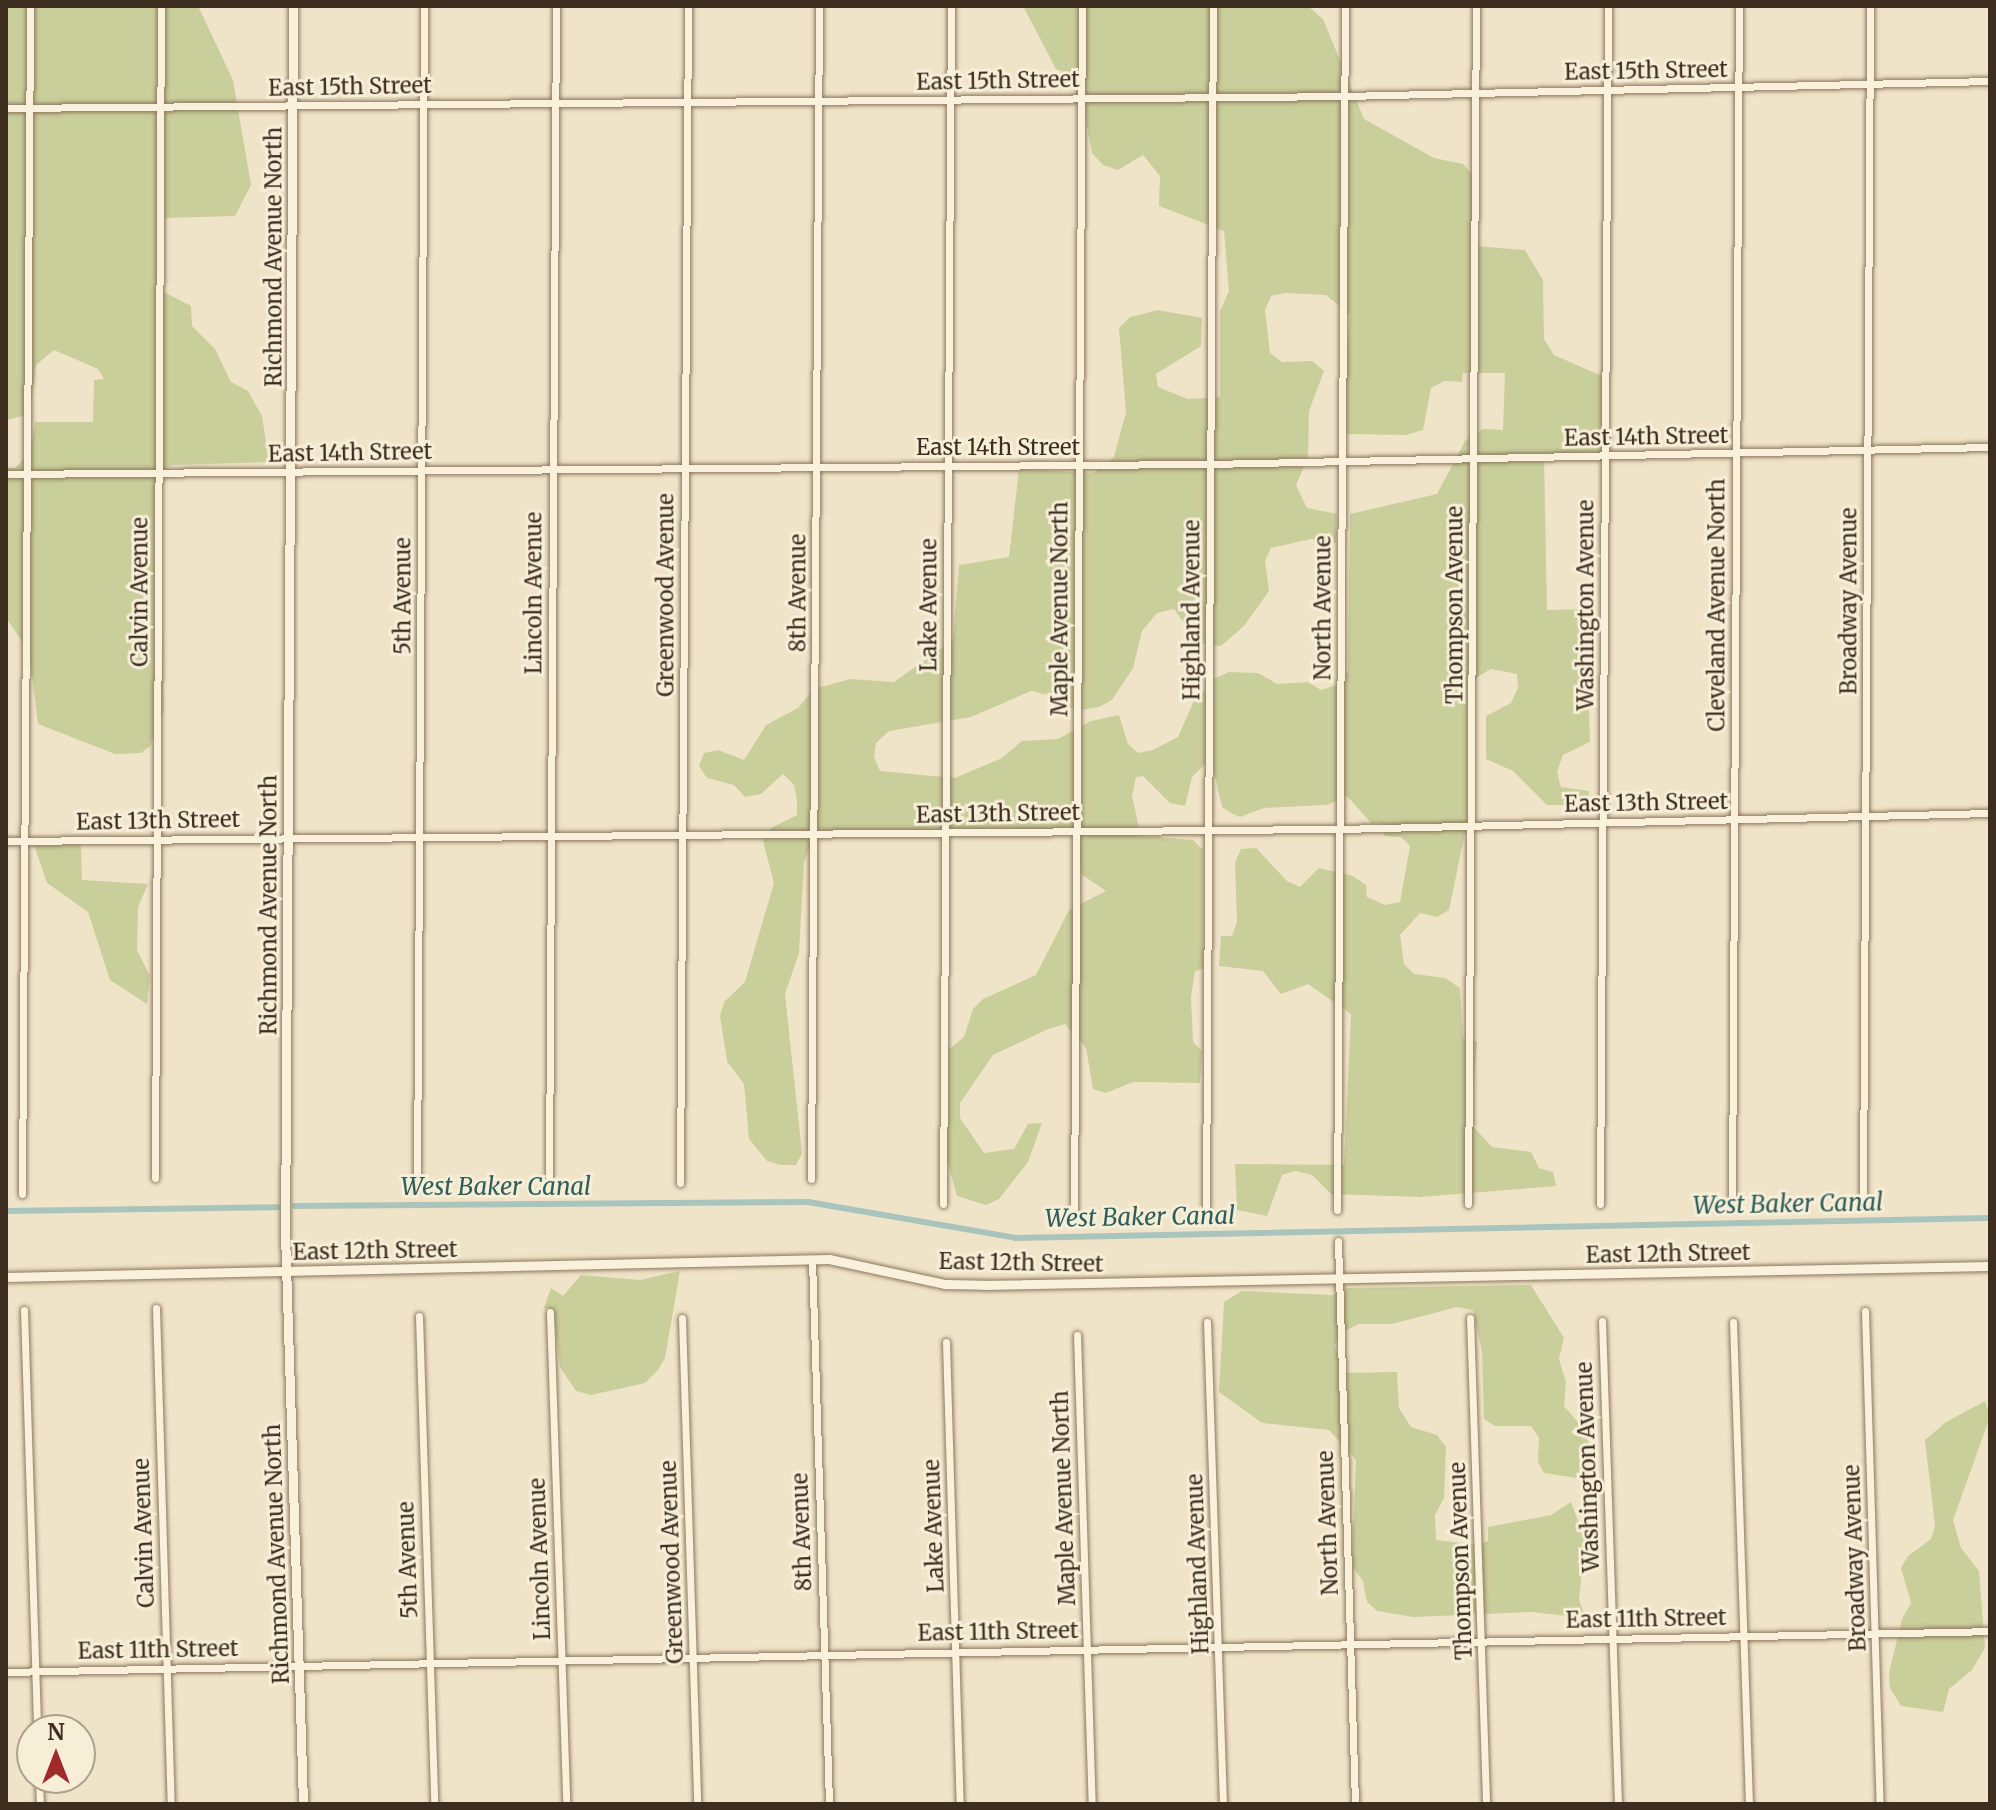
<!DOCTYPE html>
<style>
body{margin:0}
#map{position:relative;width:1996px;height:1810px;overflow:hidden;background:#f0e4c8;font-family:Merriweather,serif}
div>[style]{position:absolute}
.green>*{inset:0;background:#c9cf9b}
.canal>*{height:6px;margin:-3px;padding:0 3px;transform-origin:3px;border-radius:3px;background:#a9c4bc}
.roads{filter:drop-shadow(0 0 2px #8d765c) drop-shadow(0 0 2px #8d765c)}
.minor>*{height:7px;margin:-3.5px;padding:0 3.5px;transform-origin:3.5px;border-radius:3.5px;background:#faf1dc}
.tertiary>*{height:9px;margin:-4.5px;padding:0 4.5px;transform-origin:4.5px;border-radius:4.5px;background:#faf1dc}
span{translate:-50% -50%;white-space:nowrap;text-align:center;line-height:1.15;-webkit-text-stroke:6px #f7eed8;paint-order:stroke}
.street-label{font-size:22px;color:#3d2e20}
.water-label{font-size:24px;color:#2f5d5a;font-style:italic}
.frame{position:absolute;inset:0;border:8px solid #3d2e20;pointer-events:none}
.north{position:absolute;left:16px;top:1714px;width:80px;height:80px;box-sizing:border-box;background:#f7eed8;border:2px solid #ada18e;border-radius:50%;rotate:0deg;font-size:22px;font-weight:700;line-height:32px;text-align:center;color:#3d2e20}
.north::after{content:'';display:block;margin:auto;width:28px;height:36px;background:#9e2a2b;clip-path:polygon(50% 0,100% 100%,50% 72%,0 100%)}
</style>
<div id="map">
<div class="green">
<div style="clip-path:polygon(6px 6px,198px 6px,233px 80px,251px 185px,235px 216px,165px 218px,164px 292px,191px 306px,192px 326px,215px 349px,231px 382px,248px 391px,262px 416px,269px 462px,172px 465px,158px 471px,164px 711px,150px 746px,141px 753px,115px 754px,38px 724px,29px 651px,6px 618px,6px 468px,15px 468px,30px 453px,35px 422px,93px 422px,94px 380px,104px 379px,98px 369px,54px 350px,36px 365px,30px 414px,6px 420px)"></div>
<div style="clip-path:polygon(evenodd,1023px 6px,1308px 6px,1323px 19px,1364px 119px,1434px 158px,1463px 164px,1474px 176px,1475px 246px,1525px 250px,1543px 280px,1544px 339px,1554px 355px,1604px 377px,1604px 459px,1544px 457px,1547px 610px,1586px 609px,1590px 742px,1563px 755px,1557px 772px,1561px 787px,1589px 791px,1588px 805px,1547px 805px,1513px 771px,1486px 759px,1486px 716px,1511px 703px,1518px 688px,1517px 674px,1491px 669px,1477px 677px,1469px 695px,1468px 818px,1449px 910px,1437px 917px,1420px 913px,1400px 935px,1404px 964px,1414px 974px,1445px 978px,1460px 988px,1463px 1038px,1477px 1042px,1470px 1123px,1492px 1147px,1531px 1152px,1539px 1168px,1553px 1172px,1556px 1186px,1420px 1197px,1331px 1194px,1312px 1175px,1295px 1171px,1282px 1175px,1267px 1216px,1237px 1210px,1235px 1164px,1344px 1165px,1351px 1014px,1308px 984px,1281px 994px,1263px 971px,1219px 966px,1221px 936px,1232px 936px,1237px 922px,1235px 863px,1241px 849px,1256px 848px,1287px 881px,1300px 887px,1319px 868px,1353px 876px,1366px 885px,1367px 897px,1385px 905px,1400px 902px,1410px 846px,1401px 837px,1385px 836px,1380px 823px,1372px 824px,1347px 796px,1327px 805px,1264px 808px,1240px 817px,1231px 813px,1222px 807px,1213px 768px,1207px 762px,1192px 777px,1185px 806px,1170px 803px,1143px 776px,1136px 777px,1132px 796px,1141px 836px,1193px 840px,1203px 850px,1203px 969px,1195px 971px,1191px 997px,1193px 1042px,1202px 1051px,1200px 1083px,1133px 1082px,1106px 1093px,1093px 1089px,1086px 1048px,1065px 1024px,1046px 1030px,993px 1055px,960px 1103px,960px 1118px,984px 1153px,1014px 1149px,1028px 1124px,1042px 1123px,1028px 1162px,999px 1199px,986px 1205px,957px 1196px,946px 1156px,944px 1053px,964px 1037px,973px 1009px,983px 999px,1036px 975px,1069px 910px,1106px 891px,1081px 874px,1076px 835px,1063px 831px,814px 836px,804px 862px,799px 953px,785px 994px,802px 1153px,796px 1165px,781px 1165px,767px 1161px,749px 1139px,744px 1084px,727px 1061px,720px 1016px,724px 1002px,745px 982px,774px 883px,763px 841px,771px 828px,797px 815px,797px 800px,794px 785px,783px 774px,761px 794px,745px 797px,734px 785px,707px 778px,699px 766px,704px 753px,718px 750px,744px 760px,766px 725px,798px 708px,814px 689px,850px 679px,894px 682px,953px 640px,959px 565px,1009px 557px,1019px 469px,1093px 473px,1114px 457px,1126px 412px,1119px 328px,1130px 317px,1158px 310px,1202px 318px,1201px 346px,1156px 374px,1158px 387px,1188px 399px,1220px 397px,1220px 311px,1229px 291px,1224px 231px,1159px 206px,1160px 176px,1143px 155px,1118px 170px,1103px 165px,1092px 153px,1078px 79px,1056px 69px,1023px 6px,1286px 293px,1326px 295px,1350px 315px,1342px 405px,1345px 434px,1406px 435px,1423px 430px,1431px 388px,1444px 381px,1462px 382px,1463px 373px,1505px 373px,1503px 430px,1483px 429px,1465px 441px,1437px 494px,1350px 514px,1348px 672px,1337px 685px,1321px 690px,1308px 682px,1277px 684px,1258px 673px,1229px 672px,1214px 679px,1193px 703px,1178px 737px,1153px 750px,1138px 753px,1128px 744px,1119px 715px,1091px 721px,1058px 739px,1022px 741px,1002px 758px,955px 778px,880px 771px,874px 757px,876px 743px,889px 731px,971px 717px,1031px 691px,1058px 697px,1075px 711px,1099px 707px,1112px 700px,1133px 668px,1142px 631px,1157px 613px,1174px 609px,1198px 643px,1221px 646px,1244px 626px,1269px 591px,1265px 561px,1271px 548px,1311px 539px,1336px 543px,1337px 514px,1307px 508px,1296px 485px,1308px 457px,1309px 411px,1324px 371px,1312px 361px,1282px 362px,1270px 353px,1265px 310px,1271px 296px,1286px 293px)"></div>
<div style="clip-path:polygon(34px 845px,81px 845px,82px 880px,148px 884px,138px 907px,137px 950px,150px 976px,147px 1004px,110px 980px,88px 912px,47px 883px)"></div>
<div style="clip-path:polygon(680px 1271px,665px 1358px,658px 1370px,645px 1383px,591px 1395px,576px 1391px,560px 1367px,555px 1324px,550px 1308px,544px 1308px,551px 1288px,563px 1296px,581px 1275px,640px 1280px)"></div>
<div style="clip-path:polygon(1531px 1285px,1564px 1338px,1559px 1359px,1566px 1382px,1564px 1406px,1581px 1426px,1595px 1456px,1591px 1472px,1576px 1478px,1544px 1473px,1538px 1462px,1539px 1438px,1531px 1426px,1495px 1426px,1484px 1419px,1482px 1352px,1473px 1310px,1457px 1307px,1392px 1324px,1359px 1324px,1343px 1332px,1334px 1346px,1347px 1373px,1397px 1372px,1399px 1408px,1411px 1427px,1437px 1435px,1446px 1447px,1444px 1498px,1435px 1515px,1436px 1540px,1478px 1545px,1488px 1541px,1488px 1527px,1551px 1515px,1571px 1502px,1585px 1540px,1579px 1600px,1586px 1618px,1531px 1612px,1413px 1617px,1377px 1611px,1367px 1602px,1363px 1581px,1352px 1566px,1356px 1460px,1329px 1430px,1262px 1423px,1219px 1392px,1224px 1302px,1242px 1291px,1332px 1295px,1347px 1288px)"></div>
<div style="clip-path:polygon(1985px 1401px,1990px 1417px,1953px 1520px,1961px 1548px,1979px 1571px,1985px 1648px,1972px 1670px,1949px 1689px,1943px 1712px,1901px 1706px,1890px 1688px,1889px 1673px,1902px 1619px,1911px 1603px,1901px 1568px,1908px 1556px,1931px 1539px,1935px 1526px,1925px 1440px,1946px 1422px)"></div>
</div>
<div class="canal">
<div style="left:295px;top:1206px;width:513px;rotate:-0.45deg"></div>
<div style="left:808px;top:1202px;width:211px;rotate:9.8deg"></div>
<div style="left:1016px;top:1238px;width:974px;rotate:-1.18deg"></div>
<div style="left:6px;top:1211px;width:271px;rotate:-0.8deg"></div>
</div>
<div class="roads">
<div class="minor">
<div style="left:6px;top:108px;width:1338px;rotate:-0.51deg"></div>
<div style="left:1344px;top:96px;width:646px;rotate:-1.33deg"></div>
<div style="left:6px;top:474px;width:1204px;rotate:-0.48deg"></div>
<div style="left:1210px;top:464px;width:780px;rotate:-1.25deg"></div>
<div style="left:6px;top:841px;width:1334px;rotate:-0.52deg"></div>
<div style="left:1340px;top:829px;width:650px;rotate:-1.41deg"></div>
<div style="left:155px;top:1178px;width:1172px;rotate:-89.71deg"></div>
<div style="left:811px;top:1179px;width:1173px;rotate:-89.61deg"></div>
<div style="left:549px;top:1181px;width:1175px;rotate:-89.66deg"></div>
<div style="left:680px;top:1183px;width:1177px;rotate:-89.61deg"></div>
<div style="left:417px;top:1187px;width:1181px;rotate:-89.66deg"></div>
<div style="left:22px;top:1194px;width:1188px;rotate:-89.61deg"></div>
<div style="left:1863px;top:1197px;width:1191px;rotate:-89.66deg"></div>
<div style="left:943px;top:1204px;width:1198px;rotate:-89.62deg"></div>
<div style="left:1468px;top:1204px;width:1198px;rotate:-89.62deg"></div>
<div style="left:1600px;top:1204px;width:1198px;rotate:-89.62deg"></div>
<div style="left:1732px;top:1204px;width:1198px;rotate:-89.67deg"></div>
<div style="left:1337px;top:1210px;width:1204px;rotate:-89.62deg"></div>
<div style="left:1074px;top:1212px;width:1206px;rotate:-89.62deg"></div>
<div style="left:1206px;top:1213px;width:1207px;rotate:-89.67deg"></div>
<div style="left:1338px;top:1241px;width:563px;rotate:88.27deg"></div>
<div style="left:812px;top:1259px;width:545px;rotate:88.21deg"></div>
<div style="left:156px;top:1308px;width:496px;rotate:88.3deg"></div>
<div style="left:24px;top:1310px;width:420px;rotate:88.2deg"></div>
<div style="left:1865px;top:1311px;width:493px;rotate:88.3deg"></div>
<div style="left:550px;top:1312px;width:492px;rotate:88.1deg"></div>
<div style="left:419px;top:1316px;width:488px;rotate:88.2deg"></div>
<div style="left:682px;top:1318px;width:486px;rotate:88.2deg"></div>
<div style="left:1470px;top:1318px;width:486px;rotate:88.1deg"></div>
<div style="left:1602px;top:1321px;width:483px;rotate:88.1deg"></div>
<div style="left:1207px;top:1322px;width:482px;rotate:88.1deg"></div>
<div style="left:1733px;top:1322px;width:482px;rotate:88.1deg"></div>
<div style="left:1077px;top:1335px;width:469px;rotate:88.2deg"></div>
<div style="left:946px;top:1342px;width:462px;rotate:88.3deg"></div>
<div style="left:6px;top:1672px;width:1984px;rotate:-1.18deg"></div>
<div style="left:39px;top:1778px;width:26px;rotate:88deg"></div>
</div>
<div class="tertiary">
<div style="left:293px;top:6px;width:1227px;rotate:90.37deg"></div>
<div style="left:285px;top:1233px;width:571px;rotate:88.19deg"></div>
<div style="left:6px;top:1277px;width:823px;rotate:-1.25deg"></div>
<div style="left:829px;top:1259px;width:119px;rotate:12.2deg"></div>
<div style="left:945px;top:1284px;width:39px;rotate:1deg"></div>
<div style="left:984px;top:1285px;width:1006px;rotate:-1.08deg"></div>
</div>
</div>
<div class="street-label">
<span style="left:1646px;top:71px;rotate:-1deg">East 15th Street</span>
<span style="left:998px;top:81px;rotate:-1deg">East 15th Street</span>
<span style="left:350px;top:87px;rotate:-1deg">East 15th Street</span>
<span style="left:274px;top:257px;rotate:-90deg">Richmond Avenue North</span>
<span style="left:1646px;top:437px;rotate:-1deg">East 14th Street</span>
<span style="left:998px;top:448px">East 14th Street</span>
<span style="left:350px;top:453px;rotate:-1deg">East 14th Street</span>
<span style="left:140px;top:592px;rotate:-90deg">Calvin Avenue</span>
<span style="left:534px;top:593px;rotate:-90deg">Lincoln Avenue</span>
<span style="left:798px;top:593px;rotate:-90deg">8th Avenue</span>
<span style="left:666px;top:595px;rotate:-90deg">Greenwood Avenue</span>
<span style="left:403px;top:596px;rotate:-90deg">5th Avenue</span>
<span style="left:1849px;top:601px;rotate:-90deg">Broadway Avenue</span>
<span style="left:929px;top:605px;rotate:-90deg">Lake Avenue</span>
<span style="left:1455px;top:605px;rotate:-90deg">Thompson Avenue</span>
<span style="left:1586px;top:605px;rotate:-90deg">Washington Avenue</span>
<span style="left:1717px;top:605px;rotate:-90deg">Cleveland Avenue North</span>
<span style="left:1323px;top:608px;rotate:-90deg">North Avenue</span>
<span style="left:1060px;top:609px;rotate:-90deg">Maple Avenue North</span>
<span style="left:1192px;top:610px;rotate:-90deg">Highland Avenue</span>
<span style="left:1646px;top:803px;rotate:-1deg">East 13th Street</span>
<span style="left:998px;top:814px;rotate:-1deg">East 13th Street</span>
<span style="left:158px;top:821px;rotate:-1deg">East 13th Street</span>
<span style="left:269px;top:905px;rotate:-90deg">Richmond Avenue North</span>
<span style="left:375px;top:1251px;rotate:-1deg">East 12th Street</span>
<span style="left:1668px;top:1254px;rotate:-1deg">East 12th Street</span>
<span style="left:1021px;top:1263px;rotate:1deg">East 12th Street</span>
<span style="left:1588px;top:1467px;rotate:-92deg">Washington Avenue</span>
<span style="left:1064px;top:1498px;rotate:-92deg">Maple Avenue North</span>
<span style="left:1328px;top:1523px;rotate:-92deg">North Avenue</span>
<span style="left:934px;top:1526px;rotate:-92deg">Lake Avenue</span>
<span style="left:802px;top:1532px;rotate:-92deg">8th Avenue</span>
<span style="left:144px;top:1533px;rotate:-92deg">Calvin Avenue</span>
<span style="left:277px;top:1554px;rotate:-92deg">Richmond Avenue North</span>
<span style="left:1855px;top:1558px;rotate:-92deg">Broadway Avenue</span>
<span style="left:540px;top:1559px;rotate:-92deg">Lincoln Avenue</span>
<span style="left:408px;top:1560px;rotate:-92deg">5th Avenue</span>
<span style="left:1461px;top:1561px;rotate:-92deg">Thompson Avenue</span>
<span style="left:672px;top:1562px;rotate:-92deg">Greenwood Avenue</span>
<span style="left:1198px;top:1564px;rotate:-92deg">Highland Avenue</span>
<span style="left:1646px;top:1619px;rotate:-1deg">East 11th Street</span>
<span style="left:998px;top:1632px;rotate:-1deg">East 11th Street</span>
<span style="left:158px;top:1650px;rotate:-1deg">East 11th Street</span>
</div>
<div class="water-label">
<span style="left:496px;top:1187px">West Baker Canal</span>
<span style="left:1788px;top:1204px;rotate:-1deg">West Baker Canal</span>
<span style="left:1140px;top:1217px;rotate:-1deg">West Baker Canal</span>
</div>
<div class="frame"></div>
<div class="north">N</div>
</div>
